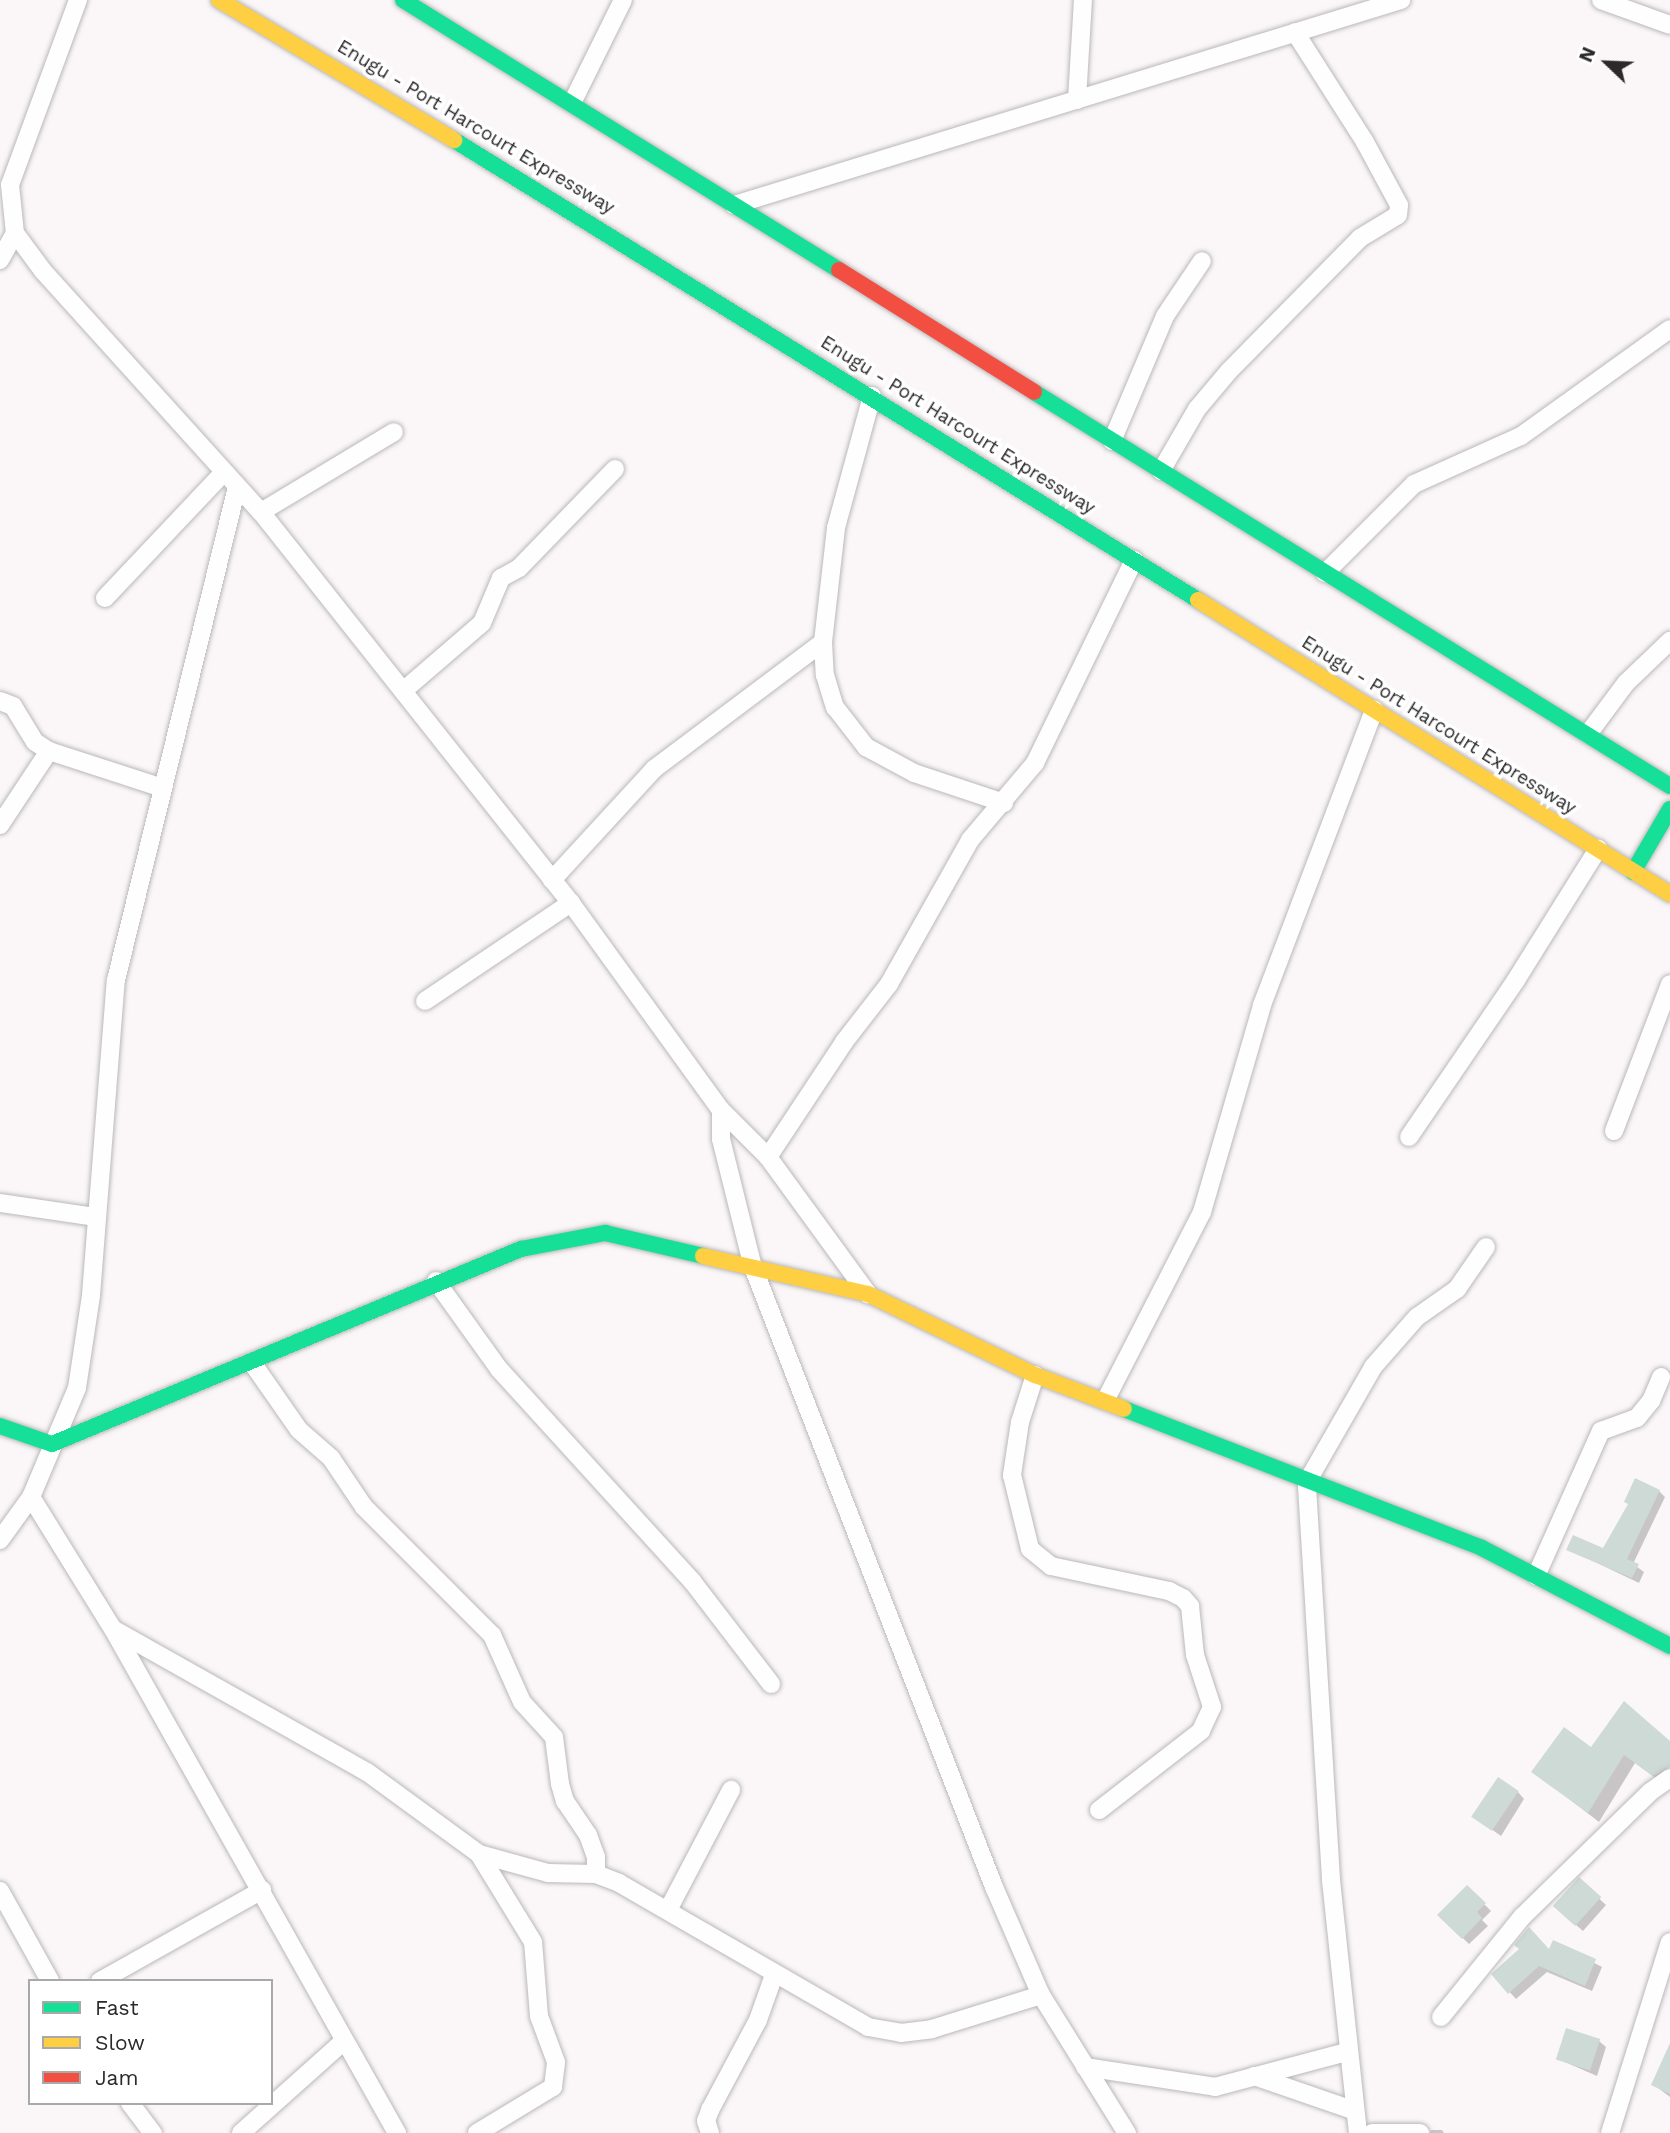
<!DOCTYPE html>
<style>
body{margin:0}
#map{position:relative;width:1670px;height:2133px;overflow:hidden;background:#fbf7f9;font-family:"Work Sans",sans-serif}
div>[style]{position:absolute}
.shadow>*{inset:0;background:#0003}
.building>*{inset:0;background:#cddad6;transform-origin:0 0}
.roads{filter:drop-shadow(0 0 2px #bab8b9) drop-shadow(0 0 2px #bab8b9)}
.street>*{height:18px;margin:-9px;padding:0 9px;transform-origin:9px;border-radius:9px;background:#fefefe}
.fast>*{height:16px;margin:-8px;padding:0 8px;transform-origin:8px;border-radius:8px;background:#16e098}
.slow>*{height:16px;margin:-8px;padding:0 8px;transform-origin:8px;border-radius:8px;background:#ffcf43}
.jam>*{height:16px;margin:-8px;padding:0 8px;transform-origin:8px;border-radius:8px;background:#f24e42}
span{translate:-50% -50%;white-space:nowrap;text-align:center;line-height:1.15;-webkit-text-stroke:7px #fff;paint-order:stroke}
.street-label{font-size:19px;color:#2b292a}
.legend{position:absolute;left:28px;top:1979px;width:245px;height:126px;box-sizing:border-box;background:#fff;border:2px solid #aaa9aa;margin:0;padding:9px 12px;list-style:none;font-size:21px;color:#2b292a}
.legend li{display:flex;align-items:center;gap:14px;height:35px}
.legend b{width:35px;border:2px solid #aaa9aa}
.north{position:absolute;left:1572px;top:28px;width:70px;height:70px;-webkit-text-stroke:5px #fff;paint-order:stroke;rotate:293deg;font-size:19px;font-weight:700;line-height:28px;text-align:center;color:#2b292a}
.north::after{content:'';display:block;margin:auto;width:24px;height:32px;background:#2b292a;clip-path:polygon(50% 0,100% 100%,50% 72%,0 100%)}
</style>
<div id="map">
<div class="shadow">
<div style="clip-path:polygon(1659px 1491px,1665px 1497px,1633px 1564px,1644px 1572px,1639px 1583px,1568px 1549px,1603px 1551px)"></div>
<div style="clip-path:polygon(1670px 1743px,1665px 1785px,1635px 1763px,1599px 1822px,1534px 1772px)"></div>
<div style="clip-path:polygon(1518px 1792px,1524px 1799px,1501px 1836px,1474px 1817px)"></div>
<div style="clip-path:polygon(1579px 1880px,1606px 1905px,1583px 1931px,1560px 1911px)"></div>
<div style="clip-path:polygon(1467px 1887px,1491px 1911px,1482px 1920px,1488px 1926px,1469px 1944px,1439px 1915px)"></div>
<div style="clip-path:polygon(1554px 1942px,1602px 1967px,1592px 1991px,1547px 1972px,1516px 1999px,1493px 1974px,1521px 1950px,1549px 1951px)"></div>
<div style="clip-path:polygon(1599px 2041px,1606px 2047px,1597px 2076px,1558px 2059px)"></div>
<div style="clip-path:polygon(1670px 2061px,1670px 2097px,1653px 2084px)"></div>
<div style="clip-path:polygon(1431px 2130px,1442px 2130px,1444px 2133px,1430px 2133px)"></div>
</div>
<div class="building">
<div style="clip-path:polygon(1635px 1478px,1660px 1490px,1627px 1559px,1639px 1564px,1632px 1578px,1566px 1550px,1573px 1535px,1603px 1548px,1628px 1504px,1624px 1502px)"></div>
<div style="clip-path:polygon(1624px 1701px,1670px 1741px,1670px 1767px,1653px 1776px,1624px 1755px,1588px 1813px,1531px 1772px,1564px 1727px,1591px 1747px)"></div>
<div style="left:1498px;top:1777px;width:25px;height:48px;rotate:34deg"></div>
<div style="left:1579px;top:1877px;width:30px;height:39px;rotate:42deg"></div>
<div style="clip-path:polygon(1467px 1885px,1486px 1903px,1477px 1912px,1482px 1918px,1462px 1939px,1437px 1915px)"></div>
<div style="clip-path:polygon(1529px 1927px,1549px 1949px,1553px 1940px,1596px 1959px,1585px 1986px,1539px 1966px,1508px 1994px,1491px 1974px,1519px 1949px,1514px 1945px)"></div>
<div style="left:1566px;top:2028px;width:36px;height:33px;rotate:18deg"></div>
<div style="clip-path:polygon(1670px 2043px,1670px 2094px,1651px 2085px)"></div>
</div>
<div class="roads">
<div class="street">
<div style="left:78px;top:0;width:197px;rotate:110.2deg"></div>
<div style="left:10px;top:185px;width:48px;rotate:84.1deg"></div>
<div style="left:15px;top:233px;width:47px;rotate:53.6deg"></div>
<div style="left:43px;top:271px;width:325px;rotate:47.9deg"></div>
<div style="left:261px;top:512px;width:499px;rotate:51.6deg"></div>
<div style="left:571px;top:903px;width:256px;rotate:54.1deg"></div>
<div style="left:721px;top:1110px;width:66px;rotate:45deg"></div>
<div style="left:768px;top:1157px;width:170px;rotate:53.9deg"></div>
<div style="left:1601px;top:0;width:73px;rotate:19.9deg"></div>
<div style="left:1077px;top:100px;width:100px;rotate:-86.6deg"></div>
<div style="left:572px;top:103px;width:115px;rotate:-63.7deg"></div>
<div style="left:734px;top:205px;width:698px;rotate:-17.08deg"></div>
<div style="left:0;top:260px;width:31px;rotate:-61deg"></div>
<div style="left:872px;top:396px;width:137px;rotate:105.3deg"></div>
<div style="left:836px;top:528px;width:115px;rotate:96.5deg"></div>
<div style="left:823px;top:642px;width:33px;rotate:87deg"></div>
<div style="left:825px;top:675px;width:34px;rotate:73deg"></div>
<div style="left:835px;top:707px;width:51px;rotate:52.2deg"></div>
<div style="left:866px;top:747px;width:55px;rotate:28.4deg"></div>
<div style="left:914px;top:773px;width:95px;rotate:18.4deg"></div>
<div style="left:1112px;top:441px;width:136px;rotate:-67deg"></div>
<div style="left:1165px;top:316px;width:66px;rotate:-56.1deg"></div>
<div style="left:1161px;top:471px;width:72px;rotate:-59.9deg"></div>
<div style="left:1197px;top:409px;width:50px;rotate:-49.9deg"></div>
<div style="left:1229px;top:371px;width:187px;rotate:-45.4deg"></div>
<div style="left:1360px;top:238px;width:44px;rotate:-31.2deg"></div>
<div style="left:1398px;top:215px;width:10px;rotate:-84deg"></div>
<div style="left:1399px;top:205px;width:72px;rotate:-118.4deg"></div>
<div style="left:1365px;top:142px;width:130px;rotate:-122.5deg"></div>
<div style="left:261px;top:512px;width:155px;rotate:-31deg"></div>
<div style="left:1325px;top:573px;width:126px;rotate:-45deg"></div>
<div style="left:1414px;top:484px;width:117px;rotate:-24.2deg"></div>
<div style="left:1521px;top:436px;width:183px;rotate:-35.7deg"></div>
<div style="left:105px;top:598px;width:173px;rotate:-46.6deg"></div>
<div style="left:403px;top:691px;width:104px;rotate:-40.7deg"></div>
<div style="left:482px;top:623px;width:49px;rotate:-67.1deg"></div>
<div style="left:501px;top:578px;width:21px;rotate:-29deg"></div>
<div style="left:519px;top:568px;width:138px;rotate:-45.9deg"></div>
<div style="left:0;top:701px;width:14px;rotate:21deg"></div>
<div style="left:13px;top:706px;width:42px;rotate:58.6deg"></div>
<div style="left:35px;top:742px;width:17px;rotate:33deg"></div>
<div style="left:49px;top:751px;width:120px;rotate:18deg"></div>
<div style="left:1588px;top:734px;width:64px;rotate:-53.3deg"></div>
<div style="left:1626px;top:683px;width:61px;rotate:-43.7deg"></div>
<div style="left:0;top:825px;width:89px;rotate:-56.5deg"></div>
<div style="left:552px;top:880px;width:151px;rotate:-47.4deg"></div>
<div style="left:654px;top:769px;width:211px;rotate:-36.9deg"></div>
<div style="left:425px;top:1001px;width:176px;rotate:-33.9deg"></div>
<div style="left:721px;top:1110px;width:29px;rotate:90deg"></div>
<div style="left:721px;top:1139px;width:132px;rotate:76deg"></div>
<div style="left:753px;top:1267px;width:665px;rotate:68.76deg"></div>
<div style="left:994px;top:1887px;width:118px;rotate:66.5deg"></div>
<div style="left:1041px;top:1995px;width:163px;rotate:58.1deg"></div>
<div style="left:1614px;top:1131px;width:157px;rotate:-69.1deg"></div>
<div style="left:1409px;top:1137px;width:190px;rotate:-55.7deg"></div>
<div style="left:1516px;top:980px;width:155px;rotate:-58deg"></div>
<div style="left:768px;top:1157px;width:138px;rotate:-56.5deg"></div>
<div style="left:844px;top:1042px;width:73px;rotate:-52.2deg"></div>
<div style="left:889px;top:984px;width:165px;rotate:-60.6deg"></div>
<div style="left:970px;top:840px;width:101px;rotate:-49.8deg"></div>
<div style="left:1035px;top:763px;width:226px;rotate:-64deg"></div>
<div style="left:0;top:1203px;width:97px;rotate:8.3deg"></div>
<div style="left:436px;top:1281px;width:108px;rotate:54.4deg"></div>
<div style="left:499px;top:1369px;width:287px;rotate:47.7deg"></div>
<div style="left:692px;top:1581px;width:130px;rotate:52.5deg"></div>
<div style="left:253px;top:1364px;width:80px;rotate:55.1deg"></div>
<div style="left:299px;top:1430px;width:43px;rotate:41.2deg"></div>
<div style="left:331px;top:1458px;width:59px;rotate:56deg"></div>
<div style="left:364px;top:1507px;width:181px;rotate:45deg"></div>
<div style="left:492px;top:1635px;width:73px;rotate:65.9deg"></div>
<div style="left:522px;top:1702px;width:47px;rotate:47.6deg"></div>
<div style="left:554px;top:1737px;width:47px;rotate:82.7deg"></div>
<div style="left:560px;top:1784px;width:18px;rotate:74deg"></div>
<div style="left:565px;top:1801px;width:41px;rotate:55.9deg"></div>
<div style="left:588px;top:1835px;width:23px;rotate:70deg"></div>
<div style="left:596px;top:1857px;width:17px;rotate:90deg"></div>
<div style="left:1035px;top:1375px;width:49px;rotate:107.7deg"></div>
<div style="left:1020px;top:1422px;width:54px;rotate:98.6deg"></div>
<div style="left:1012px;top:1475px;width:76px;rotate:76.3deg"></div>
<div style="left:1030px;top:1549px;width:27px;rotate:39deg"></div>
<div style="left:1051px;top:1566px;width:121px;rotate:12deg"></div>
<div style="left:1169px;top:1591px;width:16px;rotate:27deg"></div>
<div style="left:1183px;top:1598px;width:11px;rotate:49deg"></div>
<div style="left:1190px;top:1606px;width:49px;rotate:84.2deg"></div>
<div style="left:1195px;top:1655px;width:55px;rotate:71.9deg"></div>
<div style="left:1212px;top:1707px;width:26px;rotate:115deg"></div>
<div style="left:1201px;top:1731px;width:129px;rotate:142.2deg"></div>
<div style="left:1106px;top:1399px;width:210px;rotate:-62.8deg"></div>
<div style="left:1202px;top:1212px;width:216px;rotate:-73.8deg"></div>
<div style="left:1262px;top:1005px;width:316px;rotate:-69.2deg"></div>
<div style="left:31px;top:1497px;width:155px;rotate:58.2deg"></div>
<div style="left:113px;top:1629px;width:579px;rotate:60.6deg"></div>
<div style="left:0;top:1540px;width:53px;rotate:-54.2deg"></div>
<div style="left:31px;top:1497px;width:118px;rotate:-67.1deg"></div>
<div style="left:77px;top:1388px;width:94px;rotate:-81.4deg"></div>
<div style="left:91px;top:1295px;width:316px;rotate:-85.5deg"></div>
<div style="left:116px;top:980px;width:508px;rotate:-76.21deg"></div>
<div style="left:1536px;top:1576px;width:159px;rotate:-65.9deg"></div>
<div style="left:1601px;top:1431px;width:38px;rotate:-20deg"></div>
<div style="left:1637px;top:1418px;width:22px;rotate:-51deg"></div>
<div style="left:1651px;top:1401px;width:26px;rotate:-67deg"></div>
<div style="left:113px;top:1629px;width:291px;rotate:29.4deg"></div>
<div style="left:367px;top:1772px;width:139px;rotate:36.2deg"></div>
<div style="left:479px;top:1854px;width:72px;rotate:15.4deg"></div>
<div style="left:548px;top:1873px;width:48px;rotate:1.2deg"></div>
<div style="left:596px;top:1874px;width:25px;rotate:21deg"></div>
<div style="left:619px;top:1883px;width:288px;rotate:30deg"></div>
<div style="left:868px;top:2027px;width:34px;rotate:10deg"></div>
<div style="left:901px;top:2033px;width:31px;rotate:-7deg"></div>
<div style="left:932px;top:2029px;width:114px;rotate:-17.3deg"></div>
<div style="left:0;top:1891px;width:103px;rotate:60.9deg"></div>
<div style="left:668px;top:1910px;width:136px;rotate:-62.3deg"></div>
<div style="left:100px;top:1981px;width:186px;rotate:-29.3deg"></div>
<div style="left:1441px;top:2017px;width:129px;rotate:-51deg"></div>
<div style="left:1522px;top:1917px;width:179px;rotate:-44.3deg"></div>
<div style="left:1650px;top:1792px;width:24px;rotate:-35deg"></div>
<div style="left:1085px;top:2067px;width:132px;rotate:8.7deg"></div>
<div style="left:1215px;top:2087px;width:137px;rotate:-14.9deg"></div>
<div style="left:1254px;top:2076px;width:105px;rotate:19deg"></div>
<div style="left:130px;top:2103px;width:38px;rotate:53deg"></div>
<div style="left:241px;top:2133px;width:138px;rotate:-41.8deg"></div>
<div style="left:477px;top:2133px;width:89px;rotate:-31.2deg"></div>
<div style="left:553px;top:2087px;width:25px;rotate:-83deg"></div>
<div style="left:556px;top:2062px;width:49px;rotate:-110.3deg"></div>
<div style="left:539px;top:2016px;width:74px;rotate:-94.6deg"></div>
<div style="left:533px;top:1942px;width:103px;rotate:-121.5deg"></div>
<div style="left:710px;top:2133px;width:13px;rotate:-108deg"></div>
<div style="left:706px;top:2121px;width:12px;rotate:-70deg"></div>
<div style="left:710px;top:2110px;width:102px;rotate:-61.9deg"></div>
<div style="left:758px;top:2020px;width:48px;rotate:-70.4deg"></div>
<div style="left:1358px;top:2133px;width:255px;rotate:-96.1deg"></div>
<div style="left:1331px;top:1879px;width:398px;rotate:-93.5deg"></div>
<div style="left:1307px;top:1482px;width:133px;rotate:-60.1deg"></div>
<div style="left:1373px;top:1367px;width:67px;rotate:-48.7deg"></div>
<div style="left:1417px;top:1317px;width:49px;rotate:-35deg"></div>
<div style="left:1457px;top:1289px;width:51px;rotate:-55.4deg"></div>
<div style="left:1372px;top:2133px;width:48px"></div>
<div style="left:1610px;top:2133px;width:200px;rotate:-72.6deg"></div>
</div>
<div class="fast">
<div style="left:403px;top:0;width:513px;rotate:31.77deg"></div>
<div style="left:454px;top:140px;width:875px;rotate:31.73deg"></div>
<div style="left:1034px;top:392px;width:748px;rotate:31.78deg"></div>
<div style="left:1633px;top:872px;width:73px;rotate:-59.6deg"></div>
<div style="left:1124px;top:1409px;width:384px;rotate:21.2deg"></div>
<div style="left:1482px;top:1548px;width:212px;rotate:27.5deg"></div>
<div style="left:0;top:1426px;width:55px;rotate:19.1deg"></div>
<div style="left:52px;top:1444px;width:508px;rotate:-22.58deg"></div>
<div style="left:521px;top:1249px;width:86px;rotate:-10.8deg"></div>
<div style="left:605px;top:1233px;width:101px;rotate:13.2deg"></div>
</div>
<div class="slow">
<div style="left:219px;top:0;width:274px;rotate:30.8deg"></div>
<div style="left:1198px;top:600px;width:556px;rotate:31.92deg"></div>
<div style="left:703px;top:1256px;width:169px;rotate:13deg"></div>
<div style="left:868px;top:1294px;width:186px;rotate:25.9deg"></div>
<div style="left:1035px;top:1375px;width:95px;rotate:20.9deg"></div>
</div>
<div class="jam">
<div style="left:839px;top:270px;width:230px;rotate:32deg"></div>
</div>
</div>
<div class="street-label">
<span style="left:476px;top:127px;rotate:31deg">Enugu - Port Harcourt Expressway</span>
<span style="left:958px;top:425px;rotate:32deg">Enugu - Port Harcourt Expressway</span>
<span style="left:1439px;top:725px;rotate:32deg">Enugu - Port Harcourt Expressway</span>
</div>
<ul class="legend">
<li><b style="height:9px;background:#16e098"></b>Fast</li>
<li><b style="height:9px;background:#ffcf43"></b>Slow</li>
<li><b style="height:9px;background:#f24e42"></b>Jam</li>
</ul>
<div class="north">N</div>
</div>
